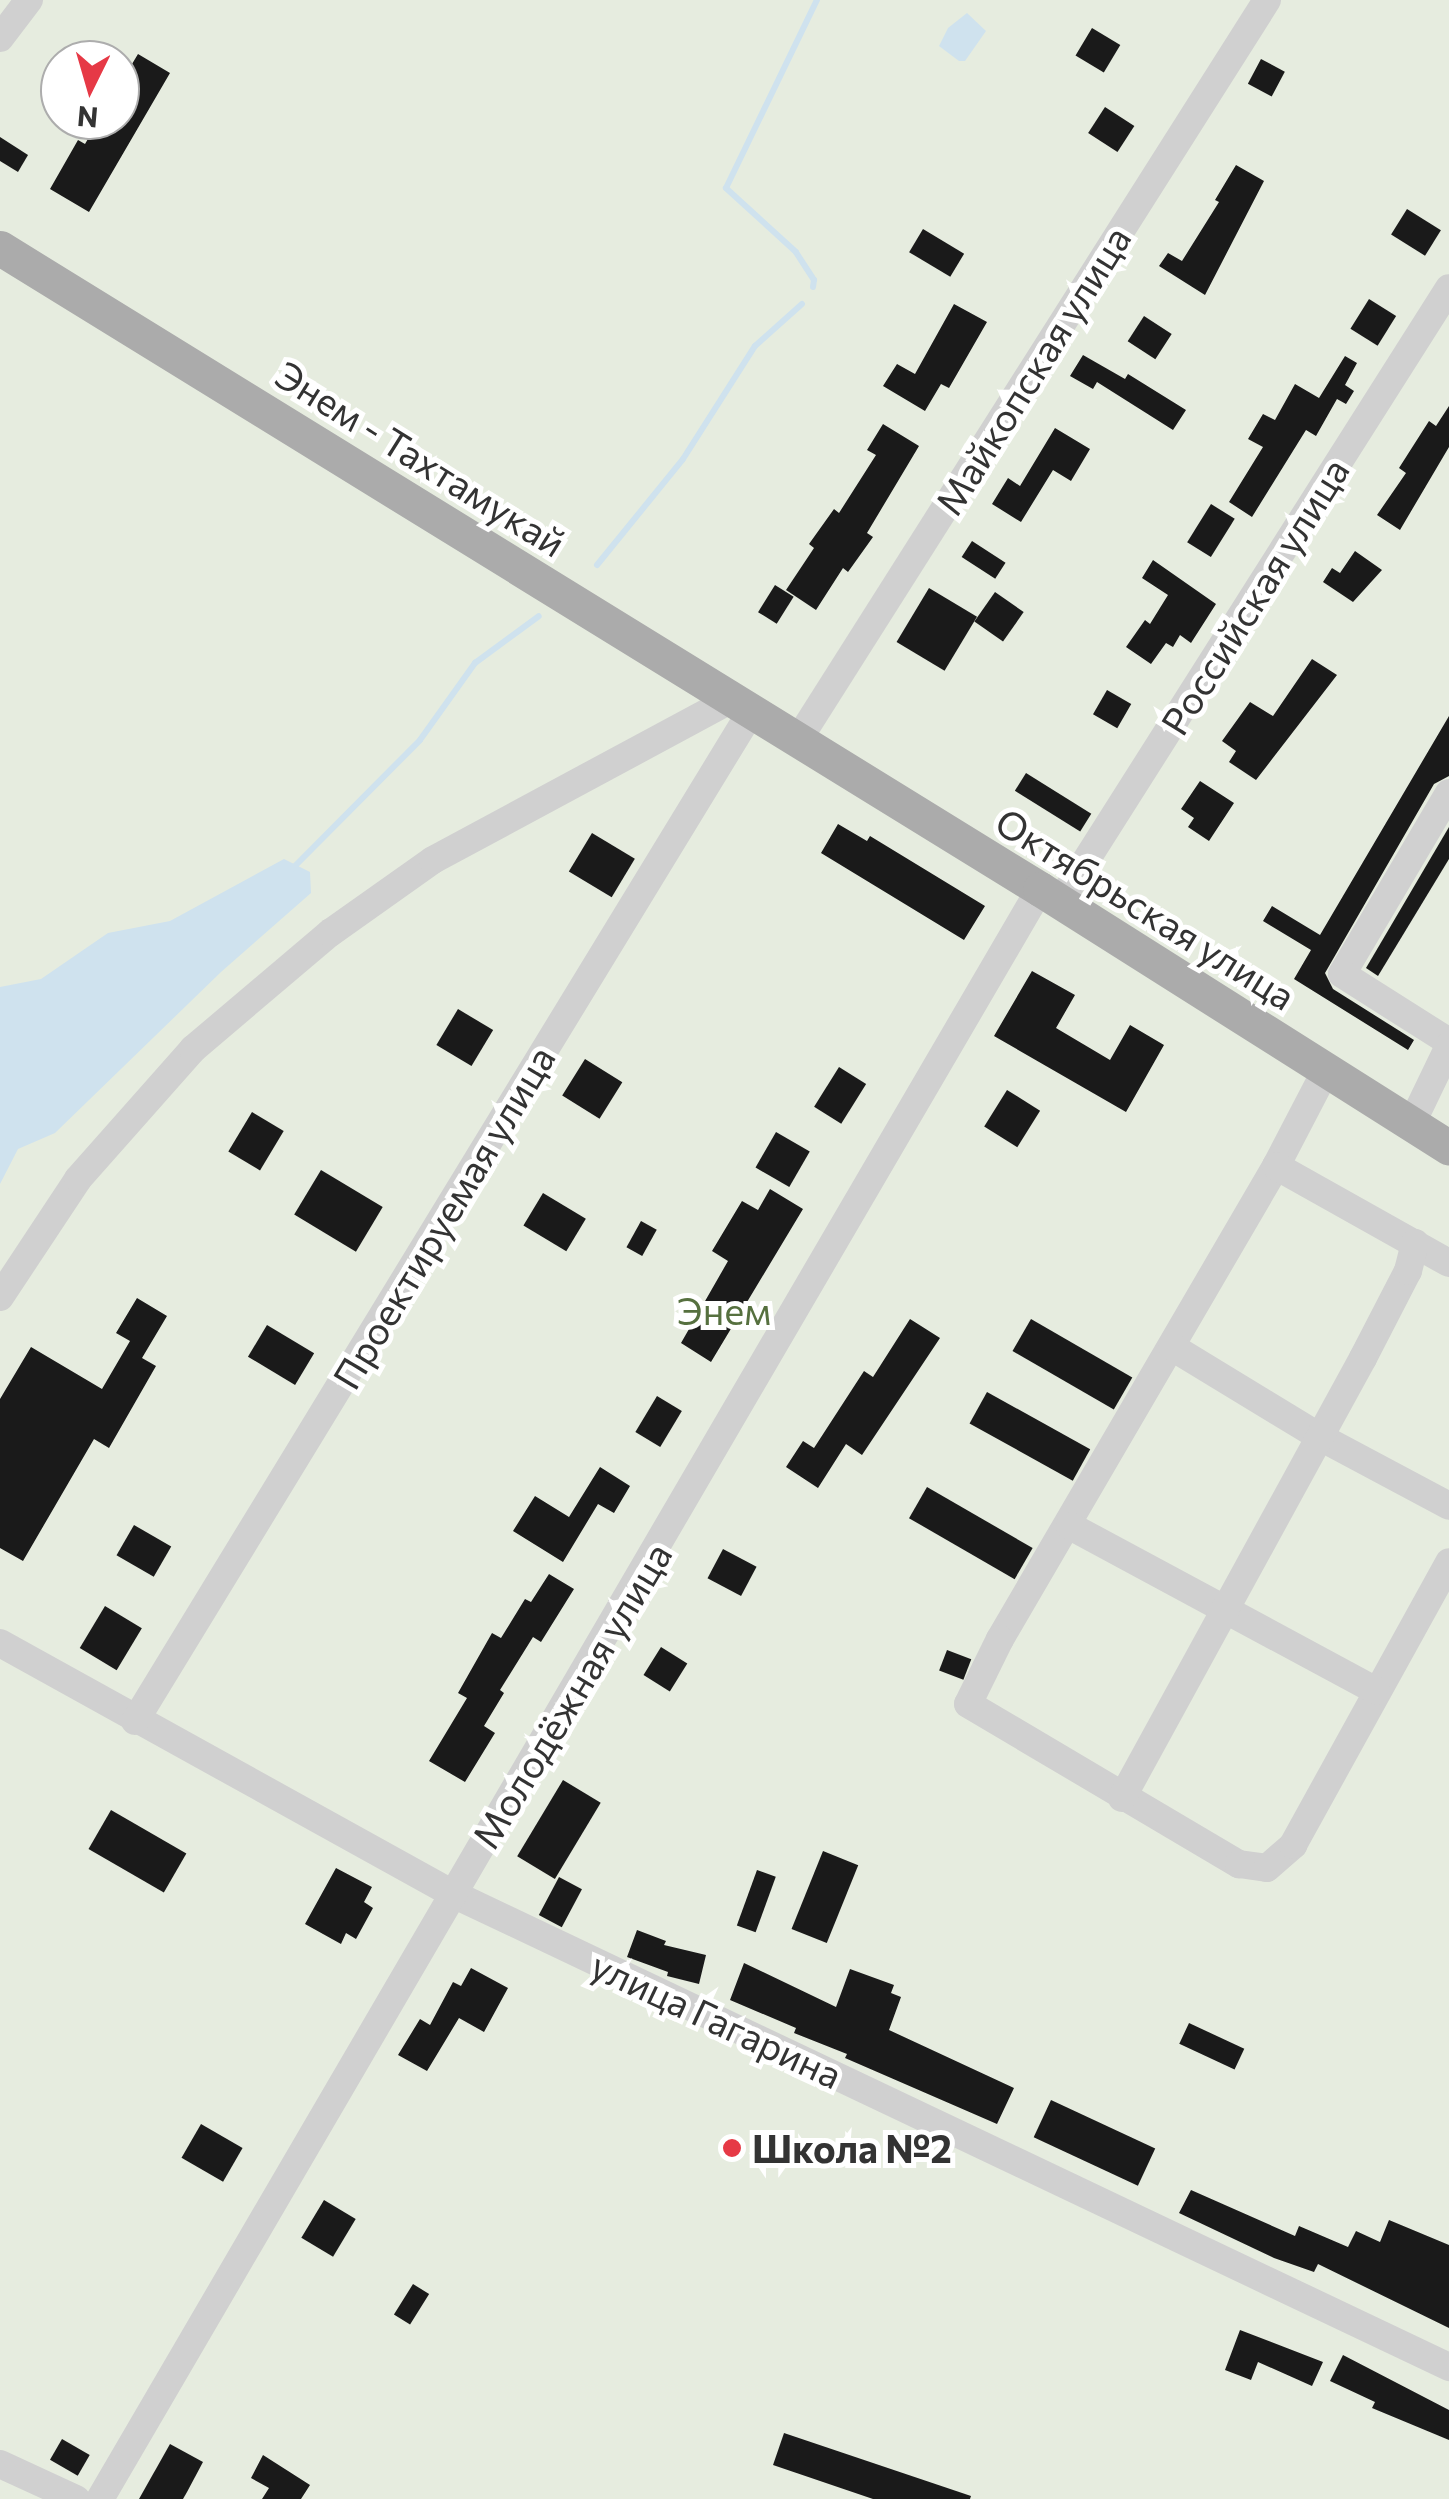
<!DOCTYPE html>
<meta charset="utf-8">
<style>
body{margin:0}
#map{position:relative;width:1449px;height:2499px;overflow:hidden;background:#fff;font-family:Commissioner,sans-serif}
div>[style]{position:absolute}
.green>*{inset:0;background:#e6ecdf}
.water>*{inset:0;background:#cfe2ee}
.stream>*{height:6px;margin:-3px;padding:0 3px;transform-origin:3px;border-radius:3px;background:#cfe2ee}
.building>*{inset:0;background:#1a1a1a;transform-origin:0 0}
.minor>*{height:28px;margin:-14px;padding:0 14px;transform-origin:14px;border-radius:14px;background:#d0d0d0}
.major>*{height:35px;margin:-17.5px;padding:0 17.5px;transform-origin:17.5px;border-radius:17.5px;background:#ababab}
.dots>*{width:28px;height:28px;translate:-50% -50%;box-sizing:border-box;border:5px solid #fff;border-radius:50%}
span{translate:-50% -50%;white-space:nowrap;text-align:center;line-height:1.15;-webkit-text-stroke:10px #fff;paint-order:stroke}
.street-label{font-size:38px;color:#333}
.park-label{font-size:38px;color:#56703f}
.poi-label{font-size:38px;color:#333;font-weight:700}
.left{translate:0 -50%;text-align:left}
.north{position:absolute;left:40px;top:40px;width:100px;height:100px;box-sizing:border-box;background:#fff;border:2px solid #adadad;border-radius:50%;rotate:185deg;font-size:28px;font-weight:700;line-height:40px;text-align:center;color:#333}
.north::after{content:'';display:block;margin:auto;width:35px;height:45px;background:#e63946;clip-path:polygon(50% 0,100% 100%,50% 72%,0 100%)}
</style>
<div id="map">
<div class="green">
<div style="clip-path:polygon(evenodd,0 0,1449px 0,1449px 2499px,0 2499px,0 0,60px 60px,120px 60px,120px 120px,60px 120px,60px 60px)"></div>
</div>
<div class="water">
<div style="clip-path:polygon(967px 13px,986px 31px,965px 61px,959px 61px,939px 46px,948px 28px)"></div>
<div style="clip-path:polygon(284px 859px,310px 872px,311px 893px,221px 972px,55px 1133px,18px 1149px,0 1184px,0 987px,41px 979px,108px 933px,170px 921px)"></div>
</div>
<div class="stream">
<div style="left:813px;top:287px;width:7px;rotate:-82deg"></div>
<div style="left:814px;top:280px;width:33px;rotate:-123deg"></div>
<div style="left:796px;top:252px;width:95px;rotate:-137.6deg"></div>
<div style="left:726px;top:188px;width:209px;rotate:-64.2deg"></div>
<div style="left:597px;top:565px;width:136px;rotate:-50.9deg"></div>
<div style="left:683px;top:459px;width:134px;rotate:-57.5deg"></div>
<div style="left:755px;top:346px;width:63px;rotate:-41.8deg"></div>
<div style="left:293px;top:868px;width:180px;rotate:-45.2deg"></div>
<div style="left:420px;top:740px;width:95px;rotate:-54.5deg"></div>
<div style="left:475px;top:663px;width:79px;rotate:-36.3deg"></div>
</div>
<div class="building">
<div style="left:1092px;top:28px;width:33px;height:32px;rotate:31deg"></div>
<div style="clip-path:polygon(138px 54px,170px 73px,89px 212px,50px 189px,78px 140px,85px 144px,99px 120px,120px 120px,120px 84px)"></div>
<div style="left:1261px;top:59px;width:27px;height:28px;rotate:28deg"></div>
<div style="left:1105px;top:107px;width:35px;height:31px;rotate:33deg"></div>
<div style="clip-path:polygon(0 137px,28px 155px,18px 172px,0 161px)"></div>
<div style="clip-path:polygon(1236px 165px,1264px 181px,1205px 295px,1159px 266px,1168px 253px,1182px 261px,1219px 202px,1215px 200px)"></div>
<div style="left:1407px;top:209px;width:40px;height:30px;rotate:32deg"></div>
<div style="left:923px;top:229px;width:48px;height:27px;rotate:31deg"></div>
<div style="left:1369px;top:299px;width:32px;height:35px;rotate:32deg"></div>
<div style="clip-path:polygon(954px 304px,987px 322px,949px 388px,941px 384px,925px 411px,883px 386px,897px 364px,915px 374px)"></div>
<div style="left:1144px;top:316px;width:33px;height:30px;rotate:33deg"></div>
<div style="clip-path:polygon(1083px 355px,1125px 379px,1128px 374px,1186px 410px,1173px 430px,1097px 382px,1093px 389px,1070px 376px)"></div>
<div style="clip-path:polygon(1345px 356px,1357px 363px,1345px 385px,1354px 391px,1346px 404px,1337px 399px,1316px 436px,1306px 430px,1252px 517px,1229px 502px,1263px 447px,1248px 439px,1263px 414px,1275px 420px,1295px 384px,1319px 398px)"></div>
<div style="clip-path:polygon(1449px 406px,1449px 447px,1400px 530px,1377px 515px,1406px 473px,1399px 468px,1429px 421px,1436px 426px)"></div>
<div style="clip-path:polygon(883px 424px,919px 446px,867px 533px,873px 537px,848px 572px,843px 568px,816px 610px,786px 590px,814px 548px,809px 544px,834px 509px,839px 513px,876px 455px,867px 450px)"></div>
<div style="clip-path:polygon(1055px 428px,1090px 449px,1071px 481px,1053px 470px,1021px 522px,992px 504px,1008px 478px,1020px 486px)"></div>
<div style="left:1211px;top:504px;width:28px;height:45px;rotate:32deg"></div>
<div style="left:972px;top:541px;width:40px;height:19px;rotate:33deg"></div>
<div style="clip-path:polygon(1355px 551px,1382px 570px,1353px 602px,1323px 582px,1332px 568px,1340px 573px)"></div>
<div style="clip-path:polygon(1153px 560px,1216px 604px,1191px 643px,1180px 635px,1173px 647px,1166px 643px,1151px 664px,1126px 647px,1145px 620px,1150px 624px,1168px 595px,1142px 578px)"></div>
<div style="left:775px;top:585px;width:22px;height:32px;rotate:32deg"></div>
<div style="left:929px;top:588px;width:56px;height:63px;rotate:31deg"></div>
<div style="left:995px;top:592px;width:35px;height:36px;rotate:35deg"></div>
<div style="clip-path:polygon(1312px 659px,1337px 675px,1256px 780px,1229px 762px,1236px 751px,1222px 741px,1250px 702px,1273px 716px)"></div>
<div style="left:1107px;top:690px;width:28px;height:28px;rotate:30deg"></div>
<div style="clip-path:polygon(1449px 716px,1449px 776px,1434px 784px,1325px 973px,1333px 989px,1414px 1040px,1408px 1050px,1294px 979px,1311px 950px,1263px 921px,1272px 906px,1320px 935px)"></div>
<div style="left:1026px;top:773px;width:77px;height:21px;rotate:32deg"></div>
<div style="clip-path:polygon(1200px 781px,1234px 803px,1209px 841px,1188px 827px,1194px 818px,1181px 809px)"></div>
<div style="clip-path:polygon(838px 824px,867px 841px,870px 836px,985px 906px,964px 940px,821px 853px)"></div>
<div style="clip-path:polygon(1449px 827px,1449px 859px,1378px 976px,1366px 968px)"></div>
<div style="left:592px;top:833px;width:50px;height:45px;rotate:31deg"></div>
<div style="clip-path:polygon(1032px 971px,1075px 995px,1056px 1028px,1110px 1060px,1130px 1025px,1164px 1045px,1126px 1112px,994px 1036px)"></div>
<div style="left:458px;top:1009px;width:41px;height:42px;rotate:31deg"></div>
<div style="left:585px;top:1059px;width:44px;height:43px;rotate:32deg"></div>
<div style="left:839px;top:1067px;width:32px;height:47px;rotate:32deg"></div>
<div style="left:1007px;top:1090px;width:39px;height:43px;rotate:32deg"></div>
<div style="left:252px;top:1112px;width:37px;height:46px;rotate:31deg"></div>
<div style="left:776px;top:1132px;width:39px;height:41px;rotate:30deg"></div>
<div style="left:321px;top:1170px;width:72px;height:52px;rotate:31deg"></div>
<div style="clip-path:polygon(770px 1189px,803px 1209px,711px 1362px,681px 1343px,728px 1261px,712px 1251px,742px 1201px,758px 1210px)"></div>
<div style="left:543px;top:1193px;width:50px;height:38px;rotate:31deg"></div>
<div style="left:641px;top:1221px;width:18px;height:30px;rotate:29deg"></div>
<div style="clip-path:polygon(137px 1298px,167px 1316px,142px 1358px,156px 1366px,109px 1448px,94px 1439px,23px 1561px,0 1548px,0 1399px,31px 1347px,102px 1389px,130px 1341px,116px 1333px)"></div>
<div style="clip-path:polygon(910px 1319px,940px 1338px,862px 1455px,846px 1444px,818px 1488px,786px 1467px,803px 1441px,814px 1448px,864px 1371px,873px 1377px)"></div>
<div style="left:1031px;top:1319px;width:117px;height:37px;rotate:30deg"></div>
<div style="left:267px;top:1325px;width:55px;height:37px;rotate:31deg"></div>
<div style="left:987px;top:1392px;width:118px;height:36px;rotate:29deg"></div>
<div style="left:657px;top:1396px;width:29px;height:42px;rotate:31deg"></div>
<div style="clip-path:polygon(600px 1467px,630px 1486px,614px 1513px,598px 1504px,563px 1562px,513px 1531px,535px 1496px,569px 1517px)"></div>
<div style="left:927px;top:1487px;width:122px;height:36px;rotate:30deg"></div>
<div style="left:134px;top:1525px;width:43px;height:35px;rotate:30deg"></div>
<div style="left:723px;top:1549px;width:38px;height:33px;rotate:28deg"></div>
<div style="clip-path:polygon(549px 1574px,574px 1589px,541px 1642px,533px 1637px,500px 1690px,504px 1693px,484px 1726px,495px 1733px,465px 1782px,429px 1761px,467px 1698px,458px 1693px,492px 1633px,501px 1638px,525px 1599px,531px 1602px)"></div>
<div style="left:105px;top:1606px;width:43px;height:49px;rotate:31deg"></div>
<div style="left:661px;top:1647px;width:31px;height:33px;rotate:32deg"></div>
<div style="left:947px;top:1650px;width:26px;height:22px;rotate:21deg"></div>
<div style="left:563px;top:1780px;width:44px;height:89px;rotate:31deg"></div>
<div style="left:111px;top:1810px;width:87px;height:45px;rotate:30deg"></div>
<div style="left:823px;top:1851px;width:38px;height:84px;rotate:22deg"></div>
<div style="clip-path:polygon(336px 1868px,372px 1887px,364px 1902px,373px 1908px,356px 1939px,346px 1933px,341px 1944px,305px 1924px)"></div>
<div style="left:757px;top:1870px;width:20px;height:59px;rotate:20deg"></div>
<div style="left:559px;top:1877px;width:26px;height:43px;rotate:28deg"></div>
<div style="clip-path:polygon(637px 1930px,666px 1941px,664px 1945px,706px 1955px,699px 1984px,667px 1976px,668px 1972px,627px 1957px)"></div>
<div style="clip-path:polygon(744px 1963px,836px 2007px,850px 1969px,894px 1985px,891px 1993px,901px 1997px,889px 2030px,1014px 2088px,997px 2124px,845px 2058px,847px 2054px,794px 2033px,796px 2028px,730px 2000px)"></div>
<div style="clip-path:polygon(471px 1968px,508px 1988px,484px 2032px,459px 2018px,427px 2071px,398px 2055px,420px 2019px,430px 2025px,453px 1982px,461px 1986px)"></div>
<div style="left:1189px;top:2023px;width:61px;height:23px;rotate:25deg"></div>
<div style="left:1051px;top:2100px;width:115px;height:41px;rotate:25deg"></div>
<div style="left:201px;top:2124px;width:48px;height:39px;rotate:30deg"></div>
<div style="clip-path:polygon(1191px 2190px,1295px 2236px,1299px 2226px,1348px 2247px,1356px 2231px,1380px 2242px,1389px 2220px,1449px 2245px,1449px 2328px,1318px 2264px,1314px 2272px,1274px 2258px,1179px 2213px)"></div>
<div style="left:324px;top:2200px;width:37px;height:44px;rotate:31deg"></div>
<div style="left:413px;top:2284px;width:19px;height:36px;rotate:32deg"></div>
<div style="clip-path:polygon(1240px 2330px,1323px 2362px,1312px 2386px,1258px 2362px,1251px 2380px,1225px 2370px)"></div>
<div style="clip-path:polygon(1343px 2355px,1449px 2410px,1449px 2440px,1372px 2408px,1375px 2402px,1330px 2381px)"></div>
<div style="clip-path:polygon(784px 2433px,971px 2496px,970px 2499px,873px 2499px,773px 2465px)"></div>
<div style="left:62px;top:2439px;width:32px;height:24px;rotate:30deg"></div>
<div style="clip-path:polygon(170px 2444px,203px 2462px,187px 2492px,183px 2499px,139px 2499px)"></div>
<div style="clip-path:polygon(263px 2455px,310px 2485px,301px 2499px,262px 2499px,269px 2488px,251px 2478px)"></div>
</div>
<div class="minor">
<div style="left:0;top:38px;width:48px;rotate:-52.7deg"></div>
<div style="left:798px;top:740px;width:876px;rotate:-57.63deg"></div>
<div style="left:1449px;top:793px;width:210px;rotate:120.6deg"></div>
<div style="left:1342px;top:974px;width:127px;rotate:32.4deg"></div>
<div style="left:1059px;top:903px;width:728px;rotate:-57.62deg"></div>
<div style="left:1325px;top:1072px;width:106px;rotate:117.5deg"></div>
<div style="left:1276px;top:1166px;width:548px;rotate:120.26deg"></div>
<div style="left:1000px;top:1639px;width:72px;rotate:116.2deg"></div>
<div style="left:968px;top:1704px;width:315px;rotate:30.6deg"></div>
<div style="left:1239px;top:1864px;width:28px;rotate:8deg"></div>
<div style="left:1267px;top:1868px;width:35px;rotate:-41deg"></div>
<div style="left:1293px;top:1845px;width:323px;rotate:-61.1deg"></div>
<div style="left:1411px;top:1125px;width:88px;rotate:-64.3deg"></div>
<div style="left:1276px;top:1166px;width:198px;rotate:29.3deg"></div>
<div style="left:0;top:1297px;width:141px;rotate:-56.5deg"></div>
<div style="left:78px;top:1179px;width:174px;rotate:-48.5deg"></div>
<div style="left:193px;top:1049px;width:180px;rotate:-40.3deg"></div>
<div style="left:330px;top:933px;width:126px;rotate:-35.3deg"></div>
<div style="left:433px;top:860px;width:337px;rotate:-28.3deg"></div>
<div style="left:1172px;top:1347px;width:173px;rotate:31.3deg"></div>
<div style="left:1320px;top:1437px;width:146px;rotate:28.1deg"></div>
<div style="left:1070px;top:1526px;width:348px;rotate:28.3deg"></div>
<div style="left:0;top:1643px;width:518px;rotate:28.99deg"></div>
<div style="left:453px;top:1894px;width:1103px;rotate:25.4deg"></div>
<div style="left:135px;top:1721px;width:1182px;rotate:-58.6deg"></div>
<div style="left:1122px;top:1798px;width:502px;rotate:-61.29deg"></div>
<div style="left:1363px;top:1358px;width:98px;rotate:-62.7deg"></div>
<div style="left:1408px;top:1271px;width:29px;rotate:-76deg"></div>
<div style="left:0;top:2464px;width:84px;rotate:24.7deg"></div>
<div style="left:100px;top:2499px;width:1864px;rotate:-59.72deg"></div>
</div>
<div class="major">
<div style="left:0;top:248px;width:1222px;rotate:31.65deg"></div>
<div style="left:1040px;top:889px;width:484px;rotate:32.3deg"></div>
</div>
<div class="dots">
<div style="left:732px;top:2148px;background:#e63946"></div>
</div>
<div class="street-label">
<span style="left:1032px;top:370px;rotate:-58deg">Майкопская улица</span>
<span style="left:421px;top:458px;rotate:32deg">Энем - Тахтамукай</span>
<span style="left:1254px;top:596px;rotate:-58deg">Российская улица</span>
<span style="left:1146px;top:908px;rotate:32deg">Октябрьская улица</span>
<span style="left:443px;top:1217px;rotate:-59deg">Проектируемая улица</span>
<span style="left:571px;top:1695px;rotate:-59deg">Молодёжная улица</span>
<span style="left:717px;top:2019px;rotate:25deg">улица Гагарина</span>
</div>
<div class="park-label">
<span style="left:724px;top:1310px">Энем</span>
</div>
<div class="poi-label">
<span class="left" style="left:752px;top:2148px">Школа №2</span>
</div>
<div class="north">N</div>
</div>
